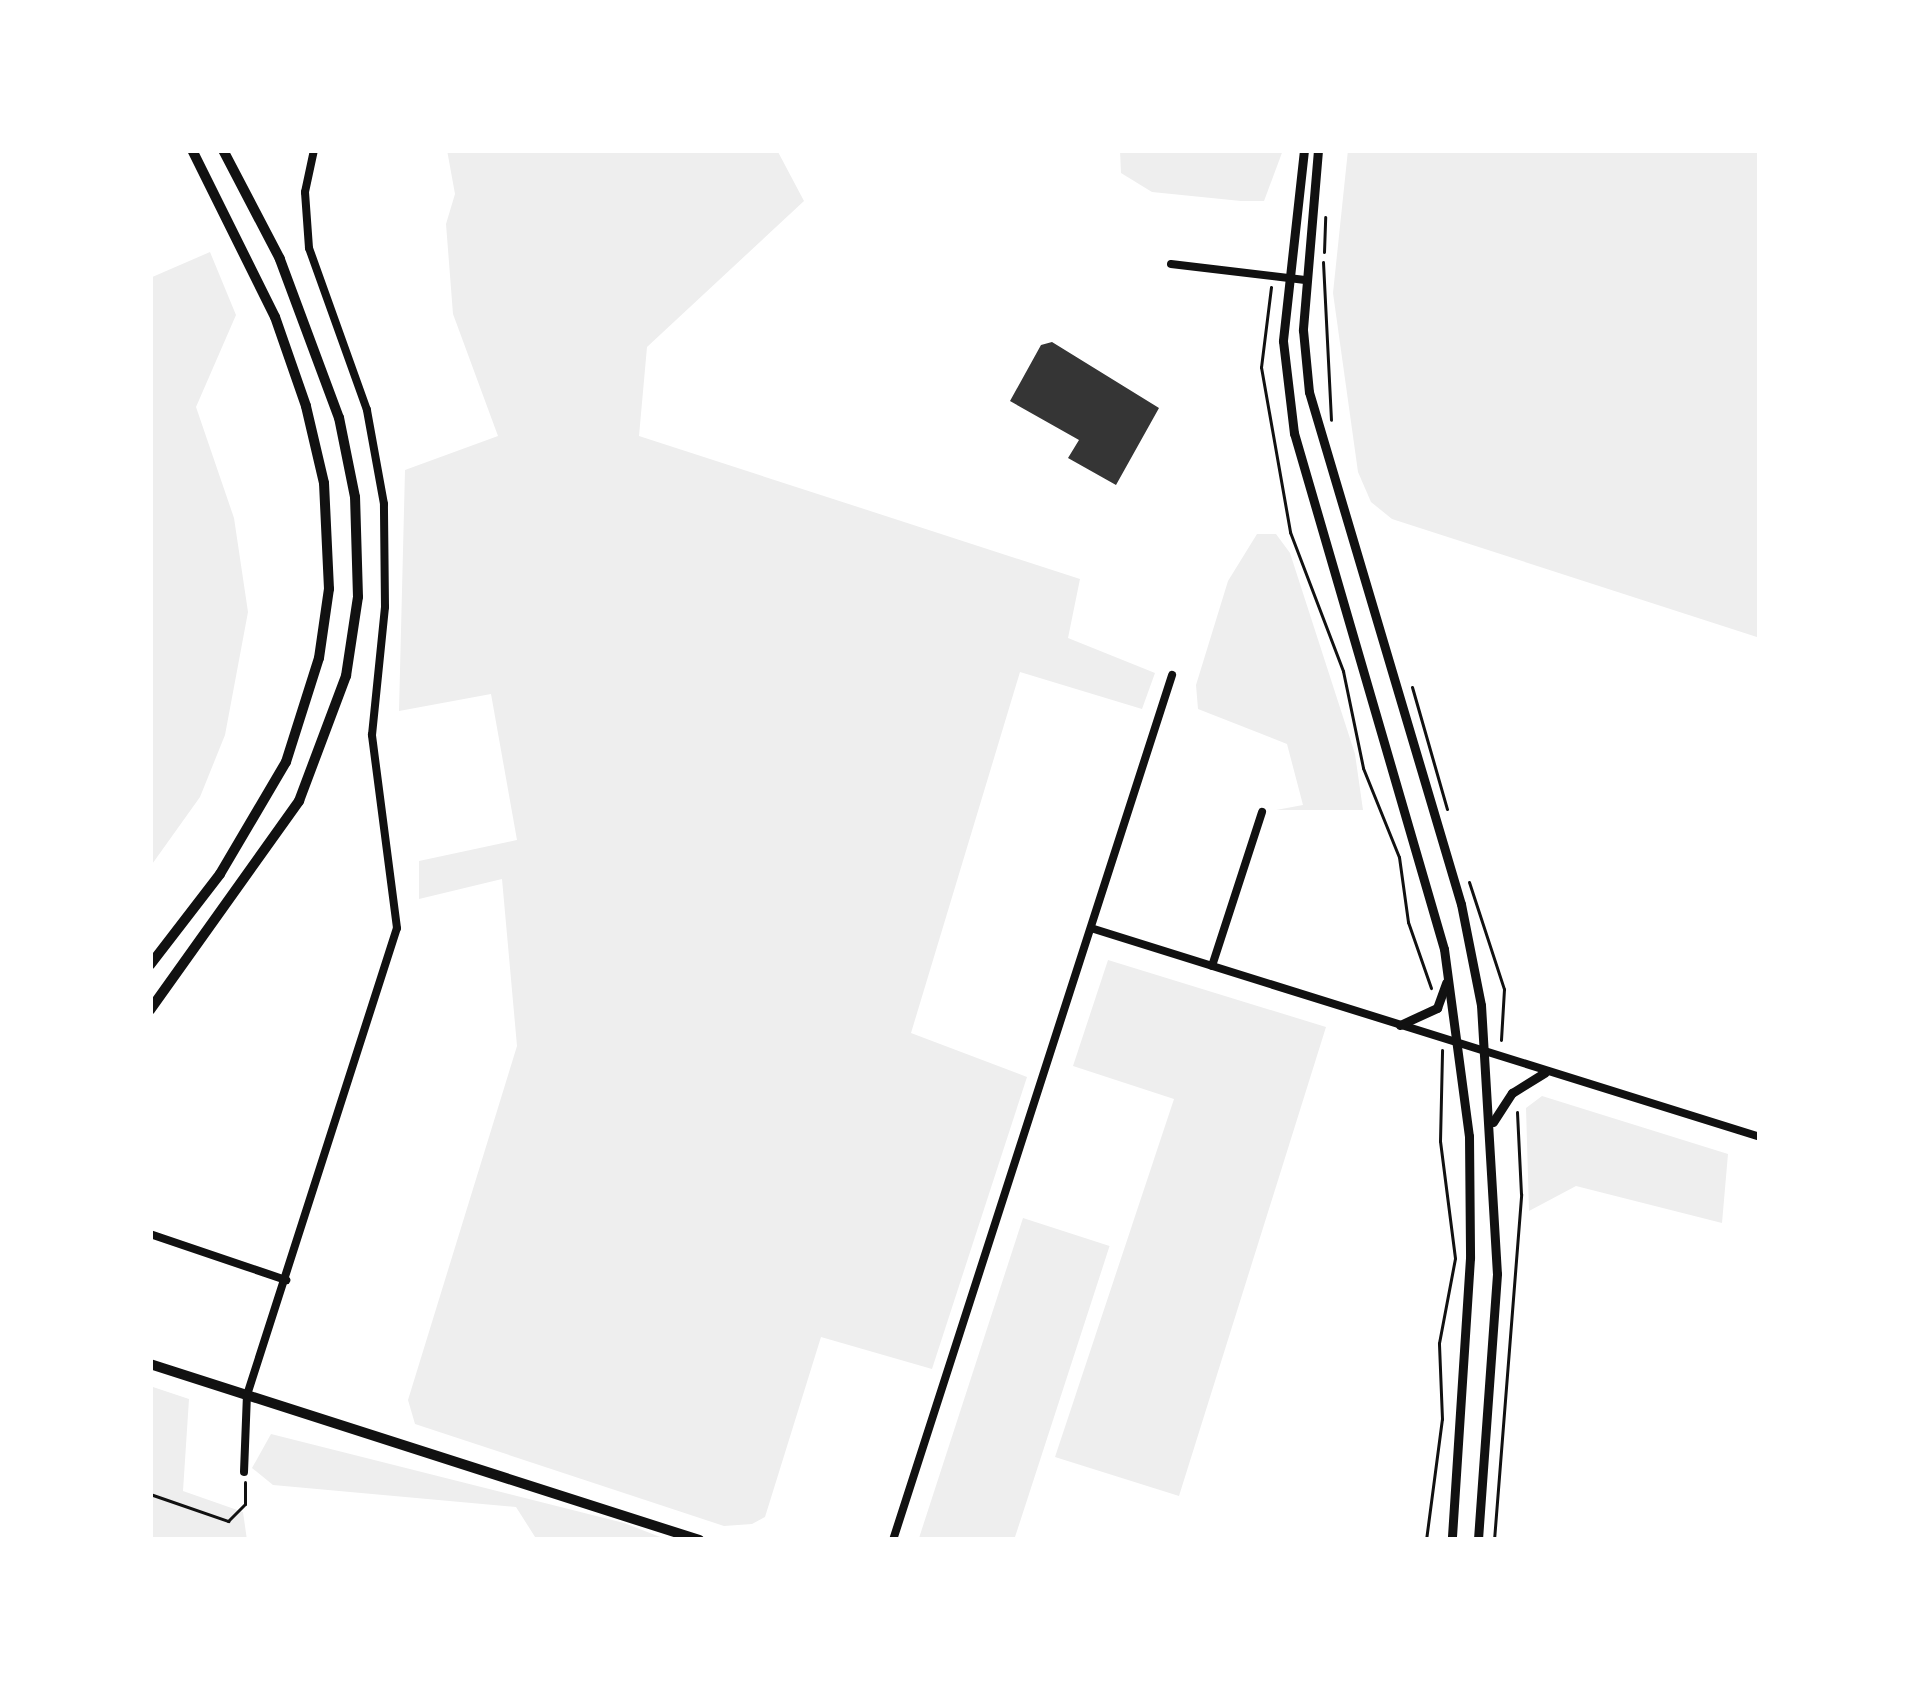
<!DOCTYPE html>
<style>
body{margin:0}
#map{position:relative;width:1910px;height:1690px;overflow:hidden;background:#fff;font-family:"Golos Text",sans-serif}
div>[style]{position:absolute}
.green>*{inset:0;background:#eee;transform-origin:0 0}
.building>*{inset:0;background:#353535}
.path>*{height:3px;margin:-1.5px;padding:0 1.5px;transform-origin:1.5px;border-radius:1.5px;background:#111}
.minor>*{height:8px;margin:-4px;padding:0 4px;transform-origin:4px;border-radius:4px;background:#111}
.tertiary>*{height:9px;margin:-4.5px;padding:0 4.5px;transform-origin:4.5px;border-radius:4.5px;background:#111}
.secondary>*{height:10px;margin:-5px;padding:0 5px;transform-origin:5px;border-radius:5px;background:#111}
span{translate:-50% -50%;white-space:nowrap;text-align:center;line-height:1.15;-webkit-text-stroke:9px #fff;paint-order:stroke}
.frame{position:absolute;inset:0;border:153px solid #fff;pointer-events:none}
</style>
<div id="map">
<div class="green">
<div style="clip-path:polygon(447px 150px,777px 150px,804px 201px,647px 347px,639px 436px,1080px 579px,1068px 638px,1155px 673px,1142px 709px,1020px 672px,911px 1033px,1027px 1077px,932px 1369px,821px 1337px,765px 1517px,752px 1524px,724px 1526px,415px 1424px,408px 1400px,517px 1046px,502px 879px,419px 899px,419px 861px,517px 840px,491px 694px,399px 711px,405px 470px,498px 436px,453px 314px,446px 224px,455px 194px)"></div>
<div style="clip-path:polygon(1120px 150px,1283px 150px,1264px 201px,1241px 201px,1152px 192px,1121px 173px)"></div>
<div style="clip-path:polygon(1348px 150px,1760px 150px,1760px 638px,1392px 519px,1371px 502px,1358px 472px,1333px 293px)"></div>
<div style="clip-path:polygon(210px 252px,236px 315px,196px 407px,234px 518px,248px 612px,225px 735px,200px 797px,150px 867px,150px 278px)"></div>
<div style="clip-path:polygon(1257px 534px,1276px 534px,1290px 553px,1355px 754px,1363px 810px,1276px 810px,1303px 805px,1287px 744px,1198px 709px,1196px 685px,1228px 581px)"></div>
<div style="clip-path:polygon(1108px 960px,1326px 1027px,1179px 1496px,1055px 1457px,1174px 1099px,1073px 1066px)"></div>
<div style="clip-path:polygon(1542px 1096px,1728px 1154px,1722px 1223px,1576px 1186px,1529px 1211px,1526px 1108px)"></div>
<div style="left:1023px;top:1218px;width:91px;height:339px;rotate:18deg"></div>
<div style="clip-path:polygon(150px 1386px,189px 1399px,183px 1491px,243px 1512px,247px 1540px,150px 1540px)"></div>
<div style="clip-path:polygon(271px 1434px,624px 1523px,668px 1540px,537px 1540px,516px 1507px,273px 1485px,252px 1468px)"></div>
</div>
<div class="building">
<div style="clip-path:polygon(1052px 342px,1159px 408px,1116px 485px,1068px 458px,1079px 440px,1010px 401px,1041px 345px)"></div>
</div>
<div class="path">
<div style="left:1324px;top:252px;width:35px;rotate:-88deg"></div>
<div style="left:1323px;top:262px;width:158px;rotate:87.1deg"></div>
<div style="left:1271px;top:287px;width:81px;rotate:97.1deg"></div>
<div style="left:1261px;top:367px;width:168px;rotate:80deg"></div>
<div style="left:1290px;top:532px;width:149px;rotate:69.1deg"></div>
<div style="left:1343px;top:671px;width:99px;rotate:78.3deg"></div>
<div style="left:1363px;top:768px;width:96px;rotate:68deg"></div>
<div style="left:1399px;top:857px;width:66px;rotate:82.1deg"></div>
<div style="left:1408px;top:922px;width:70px;rotate:70.8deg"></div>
<div style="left:1412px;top:687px;width:127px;rotate:74deg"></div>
<div style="left:1469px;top:882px;width:113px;rotate:71.9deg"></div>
<div style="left:1504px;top:989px;width:51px;rotate:93.4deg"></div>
<div style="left:150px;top:1494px;width:83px;rotate:19.1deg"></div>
<div style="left:228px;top:1521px;width:24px;rotate:-45deg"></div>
<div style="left:245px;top:1504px;width:22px;rotate:-90deg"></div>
<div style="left:1426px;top:1540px;width:122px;rotate:-82.5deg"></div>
<div style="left:1442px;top:1419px;width:76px;rotate:-92.3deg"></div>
<div style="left:1439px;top:1343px;width:86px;rotate:-79.3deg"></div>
<div style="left:1455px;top:1258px;width:118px;rotate:-97.3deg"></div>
<div style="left:1440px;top:1141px;width:91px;rotate:-88.7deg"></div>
<div style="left:1494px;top:1540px;width:347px;rotate:-85.5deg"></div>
<div style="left:1521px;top:1194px;width:82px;rotate:-92.8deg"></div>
</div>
<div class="minor">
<div style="left:1171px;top:264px;width:135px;rotate:6.8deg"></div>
<div style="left:1094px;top:929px;width:698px;rotate:17.34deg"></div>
<div style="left:1212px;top:966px;width:162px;rotate:-72deg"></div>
<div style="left:150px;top:1234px;width:144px;rotate:18.7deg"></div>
<div style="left:244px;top:1472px;width:77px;rotate:-87.8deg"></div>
<div style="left:247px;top:1395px;width:490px;rotate:-72.2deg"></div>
<div style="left:397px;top:928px;width:195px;rotate:-97.4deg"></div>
<div style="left:372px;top:735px;width:129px;rotate:-84.2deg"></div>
<div style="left:385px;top:607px;width:103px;rotate:-90.6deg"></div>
<div style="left:384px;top:504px;width:96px;rotate:-100.3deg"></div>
<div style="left:367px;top:410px;width:172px;rotate:-109.7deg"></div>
<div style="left:309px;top:248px;width:56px;rotate:-94.1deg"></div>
<div style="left:305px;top:192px;width:43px;rotate:-77.9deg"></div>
<div style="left:893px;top:1540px;width:909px;rotate:-72.12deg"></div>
</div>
<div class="tertiary">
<div style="left:1304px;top:150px;width:192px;rotate:96.3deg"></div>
<div style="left:1283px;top:341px;width:93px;rotate:83.2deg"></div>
<div style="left:1294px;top:433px;width:537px;rotate:73.79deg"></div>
<div style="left:1444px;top:949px;width:189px;rotate:82.4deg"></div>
<div style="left:1469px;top:1136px;width:122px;rotate:89.5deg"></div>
<div style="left:1470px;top:1258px;width:283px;rotate:93.7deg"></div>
<div style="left:1318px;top:150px;width:181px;rotate:94.8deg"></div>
<div style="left:1303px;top:330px;width:62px;rotate:84.5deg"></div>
<div style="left:1309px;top:392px;width:534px;rotate:73.47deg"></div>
<div style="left:1461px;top:904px;width:103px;rotate:78.8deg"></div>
<div style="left:1481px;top:1005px;width:269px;rotate:86.6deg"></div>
<div style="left:1497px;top:1274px;width:267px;rotate:94.1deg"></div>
<div style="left:1400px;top:1025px;width:41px;rotate:-24.7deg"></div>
<div style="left:1437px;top:1008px;width:27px;rotate:-70deg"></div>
<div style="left:1493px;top:1122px;width:35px;rotate:-57deg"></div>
<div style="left:1512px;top:1093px;width:39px;rotate:-32deg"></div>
</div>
<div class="secondary">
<div style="left:150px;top:965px;width:115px;rotate:-52.4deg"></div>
<div style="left:220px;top:874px;width:130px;rotate:-59.5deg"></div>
<div style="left:286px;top:762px;width:109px;rotate:-72.4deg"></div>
<div style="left:319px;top:658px;width:70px;rotate:-81.8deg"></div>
<div style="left:329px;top:589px;width:106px;rotate:-92.7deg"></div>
<div style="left:324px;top:483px;width:79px;rotate:-103.2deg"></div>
<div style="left:306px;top:406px;width:94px;rotate:-109.2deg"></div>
<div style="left:275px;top:317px;width:186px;rotate:-116.4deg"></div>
<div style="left:150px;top:1010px;width:257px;rotate:-54.5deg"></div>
<div style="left:299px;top:801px;width:134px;rotate:-69.4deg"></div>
<div style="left:346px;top:676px;width:80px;rotate:-81.4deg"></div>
<div style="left:358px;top:597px;width:100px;rotate:-91.7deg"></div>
<div style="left:355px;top:497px;width:81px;rotate:-101.4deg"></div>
<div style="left:339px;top:418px;width:170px;rotate:-110.4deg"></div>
<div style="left:280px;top:259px;width:123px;rotate:-117.6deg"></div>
<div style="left:150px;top:1364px;width:577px;rotate:17.77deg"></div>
</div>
<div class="frame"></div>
</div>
